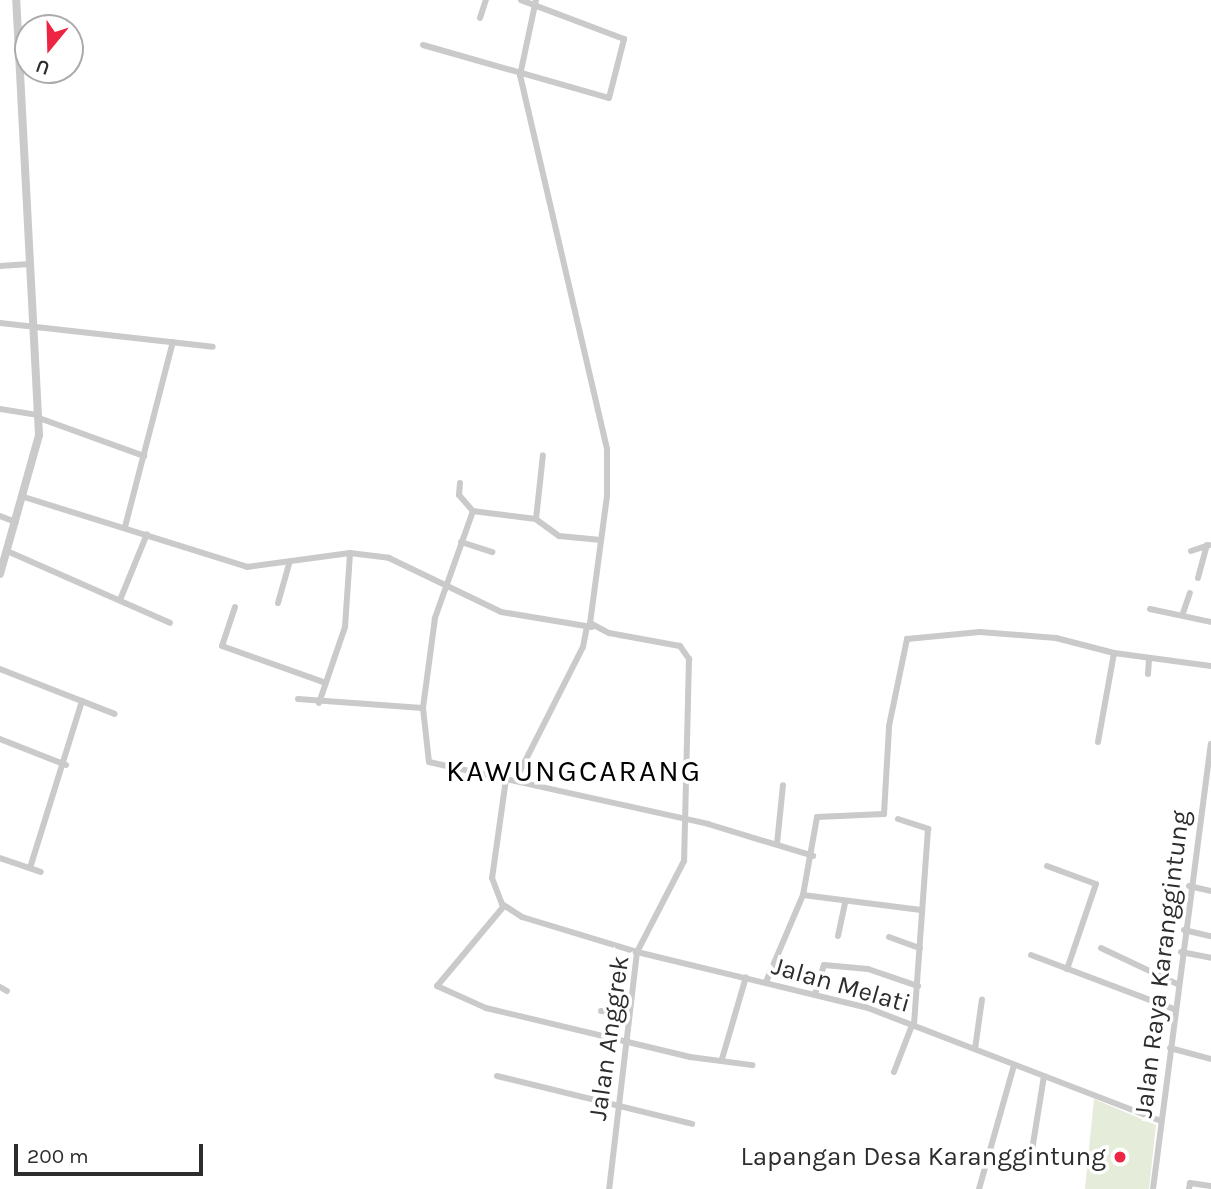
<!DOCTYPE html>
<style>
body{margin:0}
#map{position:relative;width:1211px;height:1189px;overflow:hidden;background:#fff;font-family:Karla,sans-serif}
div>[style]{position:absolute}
.green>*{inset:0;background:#e5ecda}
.minor>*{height:6px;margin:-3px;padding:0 3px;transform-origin:3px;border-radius:3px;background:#cacaca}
.tertiary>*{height:8px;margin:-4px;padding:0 4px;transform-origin:4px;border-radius:4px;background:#cacaca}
.dots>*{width:19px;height:19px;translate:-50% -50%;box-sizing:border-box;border:4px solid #fff;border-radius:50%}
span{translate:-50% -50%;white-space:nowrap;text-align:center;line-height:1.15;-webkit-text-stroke:7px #fff;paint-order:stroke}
.street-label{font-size:26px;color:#2d2d2d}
.poi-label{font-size:26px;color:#2d2d2d}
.right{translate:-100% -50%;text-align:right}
.quarter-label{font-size:30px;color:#000;letter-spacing:2px}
.north{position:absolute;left:14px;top:14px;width:70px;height:70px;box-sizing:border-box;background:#fff;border:2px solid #ababab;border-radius:50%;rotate:199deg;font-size:19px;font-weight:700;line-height:28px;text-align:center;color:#2d2d2d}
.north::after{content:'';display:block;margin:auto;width:24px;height:32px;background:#ee2542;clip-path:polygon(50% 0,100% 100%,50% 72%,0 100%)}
.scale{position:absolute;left:14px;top:1144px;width:189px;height:32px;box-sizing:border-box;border:4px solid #2d2d2d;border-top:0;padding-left:9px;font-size:21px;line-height:24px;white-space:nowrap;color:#2d2d2d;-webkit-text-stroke:5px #fff;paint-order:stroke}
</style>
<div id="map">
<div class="green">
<div style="clip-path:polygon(1094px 1099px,1156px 1125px,1149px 1189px,1085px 1189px)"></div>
</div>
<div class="minor">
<div style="left:536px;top:0;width:77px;rotate:102deg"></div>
<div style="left:520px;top:75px;width:384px;rotate:76.9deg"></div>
<div style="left:607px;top:449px;width:47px;rotate:90deg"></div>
<div style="left:607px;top:496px;width:128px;rotate:97.6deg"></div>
<div style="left:590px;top:623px;width:21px;rotate:28deg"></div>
<div style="left:609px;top:633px;width:72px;rotate:10.4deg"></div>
<div style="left:680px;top:646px;width:16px;rotate:55deg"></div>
<div style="left:689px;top:659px;width:202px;rotate:91.4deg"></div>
<div style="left:684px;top:861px;width:102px;rotate:117.3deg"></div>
<div style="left:637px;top:952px;width:239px;rotate:96.7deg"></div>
<div style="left:480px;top:18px;width:19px;rotate:-72deg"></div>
<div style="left:423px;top:45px;width:193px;rotate:15.9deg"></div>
<div style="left:609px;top:98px;width:61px;rotate:-75.7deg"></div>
<div style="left:624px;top:39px;width:110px;rotate:-159.3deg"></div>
<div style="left:0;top:266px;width:30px;rotate:-4deg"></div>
<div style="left:0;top:323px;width:214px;rotate:6.4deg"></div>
<div style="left:0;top:409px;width:39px;rotate:9deg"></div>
<div style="left:39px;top:418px;width:112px;rotate:19.9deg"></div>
<div style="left:460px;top:483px;width:12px;rotate:95deg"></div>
<div style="left:459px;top:495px;width:21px;rotate:49deg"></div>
<div style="left:24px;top:497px;width:234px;rotate:17.4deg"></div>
<div style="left:247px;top:567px;width:104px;rotate:-7.7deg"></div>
<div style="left:350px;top:553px;width:39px;rotate:7deg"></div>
<div style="left:389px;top:558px;width:124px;rotate:25.7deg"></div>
<div style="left:501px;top:612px;width:92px;rotate:9.4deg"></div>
<div style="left:0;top:516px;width:17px;rotate:21deg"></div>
<div style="left:536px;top:519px;width:64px;rotate:-83.8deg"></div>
<div style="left:125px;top:527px;width:191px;rotate:-75.5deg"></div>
<div style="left:601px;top:540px;width:42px;rotate:-174.6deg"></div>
<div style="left:559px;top:536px;width:29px;rotate:-144deg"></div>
<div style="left:536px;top:519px;width:64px;rotate:-172.8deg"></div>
<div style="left:473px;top:511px;width:114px;rotate:109.6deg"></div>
<div style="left:435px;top:618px;width:91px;rotate:97.6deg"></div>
<div style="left:423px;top:708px;width:54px;rotate:83.7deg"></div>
<div style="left:429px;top:762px;width:286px;rotate:12.5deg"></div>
<div style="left:708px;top:824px;width:110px;rotate:16.9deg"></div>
<div style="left:461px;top:542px;width:33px;rotate:18deg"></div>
<div style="left:7px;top:551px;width:178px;rotate:23.8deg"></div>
<div style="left:1191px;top:551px;width:19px;rotate:-18deg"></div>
<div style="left:1198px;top:578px;width:34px;rotate:-75deg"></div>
<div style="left:120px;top:600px;width:71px;rotate:-67.8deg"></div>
<div style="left:278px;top:603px;width:41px;rotate:-74.2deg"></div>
<div style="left:235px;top:607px;width:41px;rotate:108.4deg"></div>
<div style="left:222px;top:646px;width:110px;rotate:19.6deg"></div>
<div style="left:1150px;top:609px;width:62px;rotate:12deg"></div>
<div style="left:1183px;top:613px;width:21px;rotate:-71deg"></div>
<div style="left:0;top:669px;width:123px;rotate:21.4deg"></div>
<div style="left:1148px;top:674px;width:16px;rotate:-86deg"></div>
<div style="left:298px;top:699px;width:125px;rotate:4.1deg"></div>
<div style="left:319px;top:703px;width:80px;rotate:-71.1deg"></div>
<div style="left:345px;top:627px;width:74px;rotate:-86.1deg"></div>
<div style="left:0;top:739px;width:71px;rotate:21.5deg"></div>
<div style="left:1098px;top:742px;width:90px;rotate:-79.8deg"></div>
<div style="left:506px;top:779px;width:100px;rotate:98deg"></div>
<div style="left:492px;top:878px;width:28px;rotate:69deg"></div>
<div style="left:502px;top:904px;width:24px;rotate:33deg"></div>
<div style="left:522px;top:917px;width:120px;rotate:16.9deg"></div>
<div style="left:637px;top:952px;width:238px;rotate:13.6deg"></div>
<div style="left:868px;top:1008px;width:314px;rotate:21.1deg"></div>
<div style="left:515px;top:781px;width:150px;rotate:-63.1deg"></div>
<div style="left:583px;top:647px;width:20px;rotate:-79deg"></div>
<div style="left:898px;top:819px;width:32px;rotate:18deg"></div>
<div style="left:928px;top:829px;width:197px;rotate:94.1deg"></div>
<div style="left:777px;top:844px;width:59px;rotate:-84.2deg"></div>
<div style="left:0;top:858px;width:43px;rotate:18.9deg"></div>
<div style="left:1047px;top:866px;width:52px;rotate:20.2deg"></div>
<div style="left:1096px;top:884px;width:90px;rotate:108.8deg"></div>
<div style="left:30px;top:868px;width:175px;rotate:-72.7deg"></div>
<div style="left:1189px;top:886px;width:23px;rotate:13deg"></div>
<div style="left:803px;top:895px;width:119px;rotate:7.2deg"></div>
<div style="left:504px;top:906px;width:104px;rotate:129.9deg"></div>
<div style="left:437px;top:986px;width:54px;rotate:24.2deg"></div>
<div style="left:486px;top:1008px;width:210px;rotate:13.5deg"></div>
<div style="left:690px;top:1057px;width:63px;rotate:7.4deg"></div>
<div style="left:1184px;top:930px;width:28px;rotate:13deg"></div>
<div style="left:838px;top:936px;width:35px;rotate:-78deg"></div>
<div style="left:889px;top:937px;width:33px;rotate:20deg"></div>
<div style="left:1101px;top:948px;width:84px;rotate:25.3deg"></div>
<div style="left:1181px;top:952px;width:31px;rotate:11deg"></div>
<div style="left:1031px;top:955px;width:153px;rotate:20.7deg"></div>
<div style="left:766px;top:982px;width:95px;rotate:-67deg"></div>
<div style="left:803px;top:895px;width:79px;rotate:-79.8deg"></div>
<div style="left:817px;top:817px;width:67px;rotate:-2.6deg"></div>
<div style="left:884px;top:814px;width:88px;rotate:-86.7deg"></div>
<div style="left:889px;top:726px;width:89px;rotate:-78.3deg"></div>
<div style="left:907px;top:639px;width:73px;rotate:-5.5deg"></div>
<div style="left:980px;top:632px;width:76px;rotate:4.5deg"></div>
<div style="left:1056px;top:638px;width:60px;rotate:14.5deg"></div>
<div style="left:1114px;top:653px;width:98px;rotate:7.6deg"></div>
<div style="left:0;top:987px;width:8px;rotate:30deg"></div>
<div style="left:815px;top:994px;width:30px;rotate:-73deg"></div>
<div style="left:824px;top:965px;width:44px;rotate:5.2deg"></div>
<div style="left:868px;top:969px;width:53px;rotate:18.8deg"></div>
<div style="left:601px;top:1011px;width:28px;rotate:6deg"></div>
<div style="left:1170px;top:1048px;width:42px;rotate:15deg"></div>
<div style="left:975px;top:1049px;width:50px;rotate:-82deg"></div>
<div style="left:722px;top:1059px;width:85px;rotate:-73.7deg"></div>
<div style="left:894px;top:1072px;width:50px;rotate:-69deg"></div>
<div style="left:497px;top:1076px;width:201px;rotate:13.8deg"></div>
<div style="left:1044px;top:1076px;width:81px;rotate:99.2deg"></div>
<div style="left:1031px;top:1156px;width:38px;rotate:11deg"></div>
<div style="left:979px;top:1189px;width:129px;rotate:-74.2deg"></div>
<div style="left:1153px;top:1189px;width:449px;rotate:-82.6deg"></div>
<div style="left:1189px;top:1189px;width:6px;rotate:-81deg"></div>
<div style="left:1190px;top:1183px;width:21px;rotate:8deg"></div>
</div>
<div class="tertiary">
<div style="left:0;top:574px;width:144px;rotate:-74.3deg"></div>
<div style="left:39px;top:435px;width:436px;rotate:-93deg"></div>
</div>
<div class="dots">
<div style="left:1120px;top:1157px;background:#ee2542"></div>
</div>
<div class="street-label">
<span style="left:1162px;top:964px;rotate:-83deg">Jalan Raya Karanggintung</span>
<span style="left:841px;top:985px;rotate:16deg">Jalan Melati</span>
<span style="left:609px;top:1038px;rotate:-82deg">Jalan Anggrek</span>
</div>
<div class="poi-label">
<span class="right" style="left:1106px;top:1157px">Lapangan Desa Karanggintung</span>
</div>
<div class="quarter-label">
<span style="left:574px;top:771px">KAWUNGCARANG</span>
</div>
<div class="north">U</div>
<div class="scale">200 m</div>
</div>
